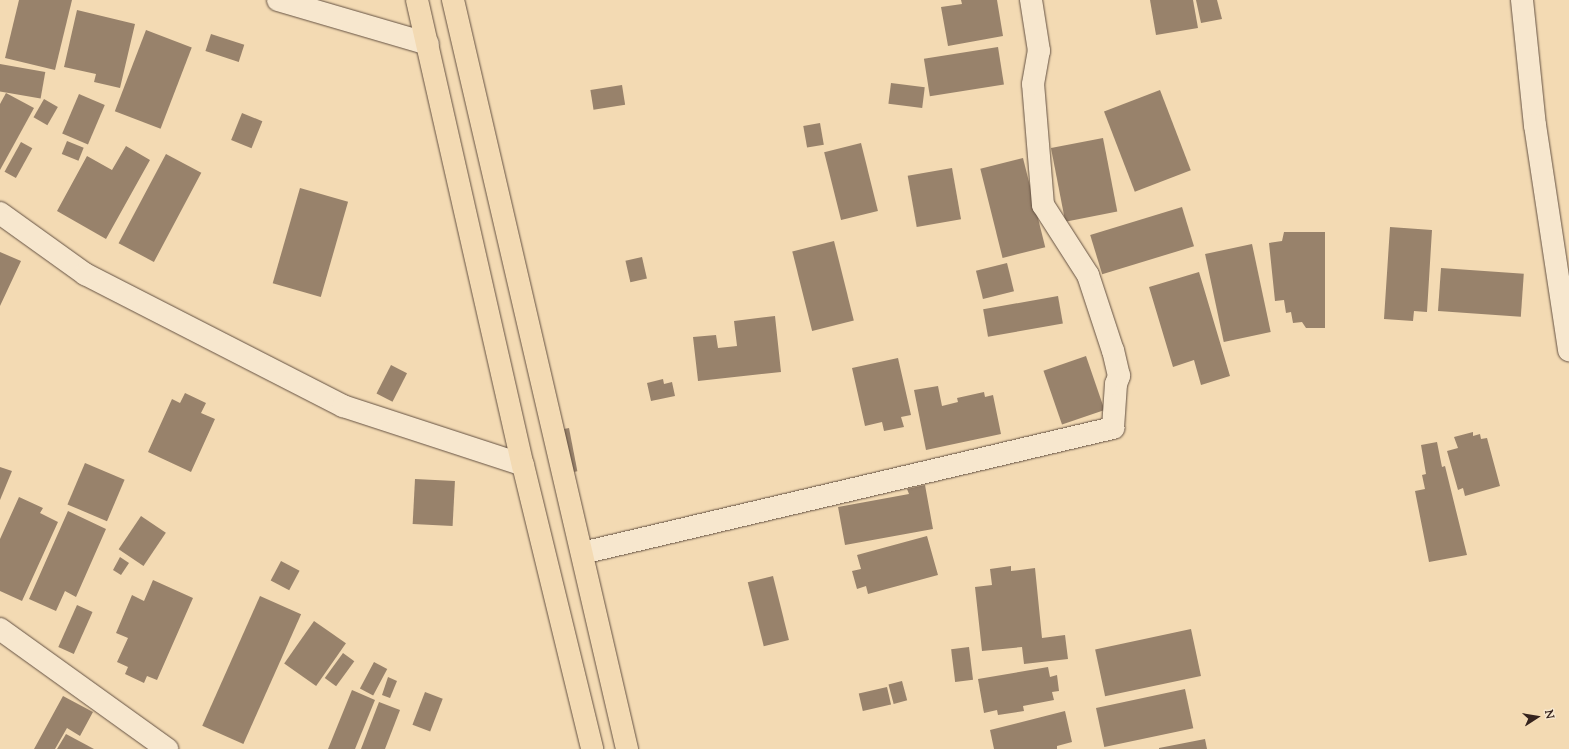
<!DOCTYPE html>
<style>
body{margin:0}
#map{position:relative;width:1569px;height:749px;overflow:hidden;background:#f3dab3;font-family:"Sorts Mill Goudy",serif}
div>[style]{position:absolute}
.building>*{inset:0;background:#98826b;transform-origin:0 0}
.roads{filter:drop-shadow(0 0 1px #645142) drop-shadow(0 0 1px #645142)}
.minor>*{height:22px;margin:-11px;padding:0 11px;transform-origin:11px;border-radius:11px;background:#f7e7ce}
.highway>*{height:22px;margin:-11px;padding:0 11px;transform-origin:11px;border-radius:11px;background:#f3dab3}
span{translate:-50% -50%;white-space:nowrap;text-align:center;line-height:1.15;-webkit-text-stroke:3.5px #f7e7ce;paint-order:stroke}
.north{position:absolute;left:1517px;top:697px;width:40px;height:40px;-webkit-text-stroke:3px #f7e7ce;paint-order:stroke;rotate:78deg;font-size:11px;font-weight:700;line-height:16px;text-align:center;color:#35231d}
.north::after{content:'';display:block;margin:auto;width:14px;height:18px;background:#35231d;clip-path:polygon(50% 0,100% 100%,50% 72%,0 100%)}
</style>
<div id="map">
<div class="building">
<div style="clip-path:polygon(19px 0,72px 0,55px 70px,5px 58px)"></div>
<div style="clip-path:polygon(961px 0,997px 0,1003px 36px,948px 46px,941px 7px,962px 4px)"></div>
<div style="clip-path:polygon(1150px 0,1193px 0,1198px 28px,1156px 35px)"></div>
<div style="clip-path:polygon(1196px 0,1217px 0,1222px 19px,1201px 23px)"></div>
<div style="clip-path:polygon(77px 10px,135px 24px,120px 88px,94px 82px,96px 74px,64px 67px)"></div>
<div style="left:146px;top:30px;width:49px;height:87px;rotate:21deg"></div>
<div style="left:211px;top:34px;width:35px;height:18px;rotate:18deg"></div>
<div style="left:998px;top:47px;width:38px;height:75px;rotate:81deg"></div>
<div style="left:0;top:64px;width:46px;height:27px;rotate:10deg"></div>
<div style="left:891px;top:83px;width:34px;height:21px;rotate:7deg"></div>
<div style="left:622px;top:85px;width:20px;height:32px;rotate:81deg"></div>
<div style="left:1160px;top:90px;width:86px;height:60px;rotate:69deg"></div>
<div style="clip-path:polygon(6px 93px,34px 108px,0 170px,0 104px)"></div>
<div style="left:79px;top:94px;width:28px;height:43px;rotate:23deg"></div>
<div style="left:44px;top:99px;width:16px;height:21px;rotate:30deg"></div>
<div style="left:242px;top:113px;width:22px;height:29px;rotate:22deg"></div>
<div style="left:820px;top:123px;width:22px;height:17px;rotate:80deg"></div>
<div style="left:1103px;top:138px;width:75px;height:53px;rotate:79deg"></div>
<div style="left:67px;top:141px;width:18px;height:14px;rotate:22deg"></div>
<div style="left:21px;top:142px;width:13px;height:34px;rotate:29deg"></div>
<div style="left:861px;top:143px;width:70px;height:38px;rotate:76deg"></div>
<div style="clip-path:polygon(126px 146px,150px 160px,106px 239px,57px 211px,87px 156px,112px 170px)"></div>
<div style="left:166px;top:154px;width:40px;height:101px;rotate:28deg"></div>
<div style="left:1023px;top:158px;width:92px;height:44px;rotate:76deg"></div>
<div style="left:952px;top:168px;width:52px;height:45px;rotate:80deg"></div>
<div style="left:300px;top:188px;width:50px;height:99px;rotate:16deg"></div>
<div style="left:1182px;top:207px;width:41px;height:96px;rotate:73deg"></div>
<div style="clip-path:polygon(1390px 227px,1432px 230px,1427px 312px,1414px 311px,1413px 321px,1384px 319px)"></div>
<div style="clip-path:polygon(1284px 232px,1325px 232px,1325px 328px,1306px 328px,1302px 322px,1293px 323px,1291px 312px,1286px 313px,1284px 300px,1275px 301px,1269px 243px,1282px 241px)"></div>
<div style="left:834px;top:241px;width:82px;height:43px;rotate:76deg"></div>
<div style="left:1252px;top:244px;width:90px;height:48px;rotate:78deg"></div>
<div style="clip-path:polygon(0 252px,21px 261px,0 306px)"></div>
<div style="left:642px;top:257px;width:22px;height:17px;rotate:77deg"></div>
<div style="left:1007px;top:263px;width:29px;height:32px;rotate:76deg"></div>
<div style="left:1441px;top:268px;width:83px;height:43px;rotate:4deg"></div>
<div style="clip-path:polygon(1199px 272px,1230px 376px,1201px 385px,1194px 360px,1173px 367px,1149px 287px)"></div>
<div style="left:1058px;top:296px;width:28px;height:76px;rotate:80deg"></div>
<div style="clip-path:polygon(775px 316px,781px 372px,698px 381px,693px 337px,716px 335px,718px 348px,737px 346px,734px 321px)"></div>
<div style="left:1086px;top:356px;width:57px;height:45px;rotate:71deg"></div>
<div style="clip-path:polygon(898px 358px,911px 415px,901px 417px,904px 427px,884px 431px,882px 422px,865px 426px,852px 368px)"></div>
<div style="left:391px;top:365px;width:18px;height:32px;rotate:27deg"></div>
<div style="clip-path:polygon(663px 379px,664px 384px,672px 382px,675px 396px,651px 401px,647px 383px)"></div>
<div style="clip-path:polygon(938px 386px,942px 406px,958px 402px,957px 398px,984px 392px,985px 397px,993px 395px,1001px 434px,926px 450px,914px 390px)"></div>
<div style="clip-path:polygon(185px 393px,206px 403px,201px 413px,215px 419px,191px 472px,148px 452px,172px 399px,180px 403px)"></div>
<div style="left:569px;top:428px;width:44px;height:13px;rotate:79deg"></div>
<div style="clip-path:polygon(1473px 432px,1473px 436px,1480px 434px,1481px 439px,1487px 438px,1500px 486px,1465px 496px,1463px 488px,1458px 490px,1447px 451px,1458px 448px,1454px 437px)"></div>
<div style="clip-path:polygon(1437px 442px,1442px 467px,1445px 466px,1467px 555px,1429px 562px,1415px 491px,1425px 489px,1422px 475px,1426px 474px,1421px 445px)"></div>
<div style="left:85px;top:463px;width:43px;height:45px;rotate:23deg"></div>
<div style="clip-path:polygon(0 467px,12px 471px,0 500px)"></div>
<div style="left:415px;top:479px;width:40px;height:45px;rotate:3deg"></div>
<div style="clip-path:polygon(925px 485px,933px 529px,845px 545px,838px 507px,909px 494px,907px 489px)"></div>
<div style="clip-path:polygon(19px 497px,43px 508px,40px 513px,58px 522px,22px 601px,0 591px,0 539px)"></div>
<div style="clip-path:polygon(68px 511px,106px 529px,76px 597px,65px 591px,56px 611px,29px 599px)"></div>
<div style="left:141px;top:516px;width:30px;height:40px;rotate:34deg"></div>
<div style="clip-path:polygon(927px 536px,938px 575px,868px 594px,866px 586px,857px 589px,852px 571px,861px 569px,857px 555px)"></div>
<div style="clip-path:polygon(120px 557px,129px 563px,121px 575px,113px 570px)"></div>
<div style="left:281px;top:561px;width:21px;height:22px;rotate:28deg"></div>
<div style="clip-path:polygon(1011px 566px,1011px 571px,1035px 568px,1042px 638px,1065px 635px,1068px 659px,1024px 664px,1022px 647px,982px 651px,975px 587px,992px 585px,990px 569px)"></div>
<div style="left:773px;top:576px;width:66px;height:26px;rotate:76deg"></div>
<div style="clip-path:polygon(153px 580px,193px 598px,157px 680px,147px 676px,144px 683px,125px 674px,128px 667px,117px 662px,128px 638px,116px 633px,132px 595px,144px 601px)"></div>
<div style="left:260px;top:596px;width:45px;height:142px;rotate:24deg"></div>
<div style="left:77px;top:605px;width:17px;height:46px;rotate:24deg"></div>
<div style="left:314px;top:621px;width:39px;height:52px;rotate:35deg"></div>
<div style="left:1191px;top:629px;width:48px;height:98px;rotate:78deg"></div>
<div style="left:969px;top:647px;width:33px;height:18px;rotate:83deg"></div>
<div style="left:343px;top:653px;width:14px;height:31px;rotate:36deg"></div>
<div style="left:374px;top:662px;width:15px;height:30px;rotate:28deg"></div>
<div style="clip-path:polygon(1048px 667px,1050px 677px,1057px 675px,1059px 691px,1052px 692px,1054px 700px,1023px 706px,1024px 711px,998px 715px,997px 710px,984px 713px,978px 679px)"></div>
<div style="clip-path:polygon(388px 677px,397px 681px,390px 698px,382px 695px)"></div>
<div style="left:902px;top:681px;width:20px;height:14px;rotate:75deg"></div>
<div style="left:887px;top:687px;width:18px;height:29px;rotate:77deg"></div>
<div style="left:1185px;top:689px;width:40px;height:91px;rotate:78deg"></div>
<div style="clip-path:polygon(352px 690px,375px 700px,355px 749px,328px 749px)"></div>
<div style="left:425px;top:692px;width:19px;height:35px;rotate:21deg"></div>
<div style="clip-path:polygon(63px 696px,93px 712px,80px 736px,67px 728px,55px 749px,34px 749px)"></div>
<div style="clip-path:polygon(379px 702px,400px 710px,385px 749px,361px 749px)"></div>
<div style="clip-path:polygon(1065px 711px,1072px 742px,1057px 746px,1057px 749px,994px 749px,990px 730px)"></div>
<div style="clip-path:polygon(66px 734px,94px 749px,57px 749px)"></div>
<div style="clip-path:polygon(1205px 739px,1207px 749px,1159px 749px,1159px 748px)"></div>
</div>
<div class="roads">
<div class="minor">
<div style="left:278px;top:0;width:156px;rotate:16.3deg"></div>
<div style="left:1522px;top:0;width:126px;rotate:84.1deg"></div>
<div style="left:1535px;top:125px;width:228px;rotate:81.4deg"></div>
<div style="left:0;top:213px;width:105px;rotate:35.7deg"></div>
<div style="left:85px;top:274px;width:290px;rotate:27.1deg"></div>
<div style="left:343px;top:406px;width:189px;rotate:18.1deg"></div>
<div style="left:582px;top:553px;width:546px;rotate:-13.25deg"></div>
<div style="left:1113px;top:428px;width:44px;rotate:-86.1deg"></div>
<div style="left:1116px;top:384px;width:9px;rotate:-69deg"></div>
<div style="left:1119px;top:376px;width:26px;rotate:-103deg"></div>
<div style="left:1113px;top:351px;width:80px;rotate:-108.2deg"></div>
<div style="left:1088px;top:275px;width:83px;rotate:-122.7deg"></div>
<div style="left:1043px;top:205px;width:121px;rotate:-94.7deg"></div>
<div style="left:1033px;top:84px;width:34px;rotate:-80deg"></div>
<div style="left:1039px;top:51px;width:52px;rotate:-98.9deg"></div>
<div style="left:0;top:629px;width:206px;rotate:35.7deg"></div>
</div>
<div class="highway">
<div style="left:417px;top:0;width:477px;rotate:77.2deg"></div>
<div style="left:523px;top:465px;width:292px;rotate:76.3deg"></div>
<div style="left:453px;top:0;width:769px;rotate:76.92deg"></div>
</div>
</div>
<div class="north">N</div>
</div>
